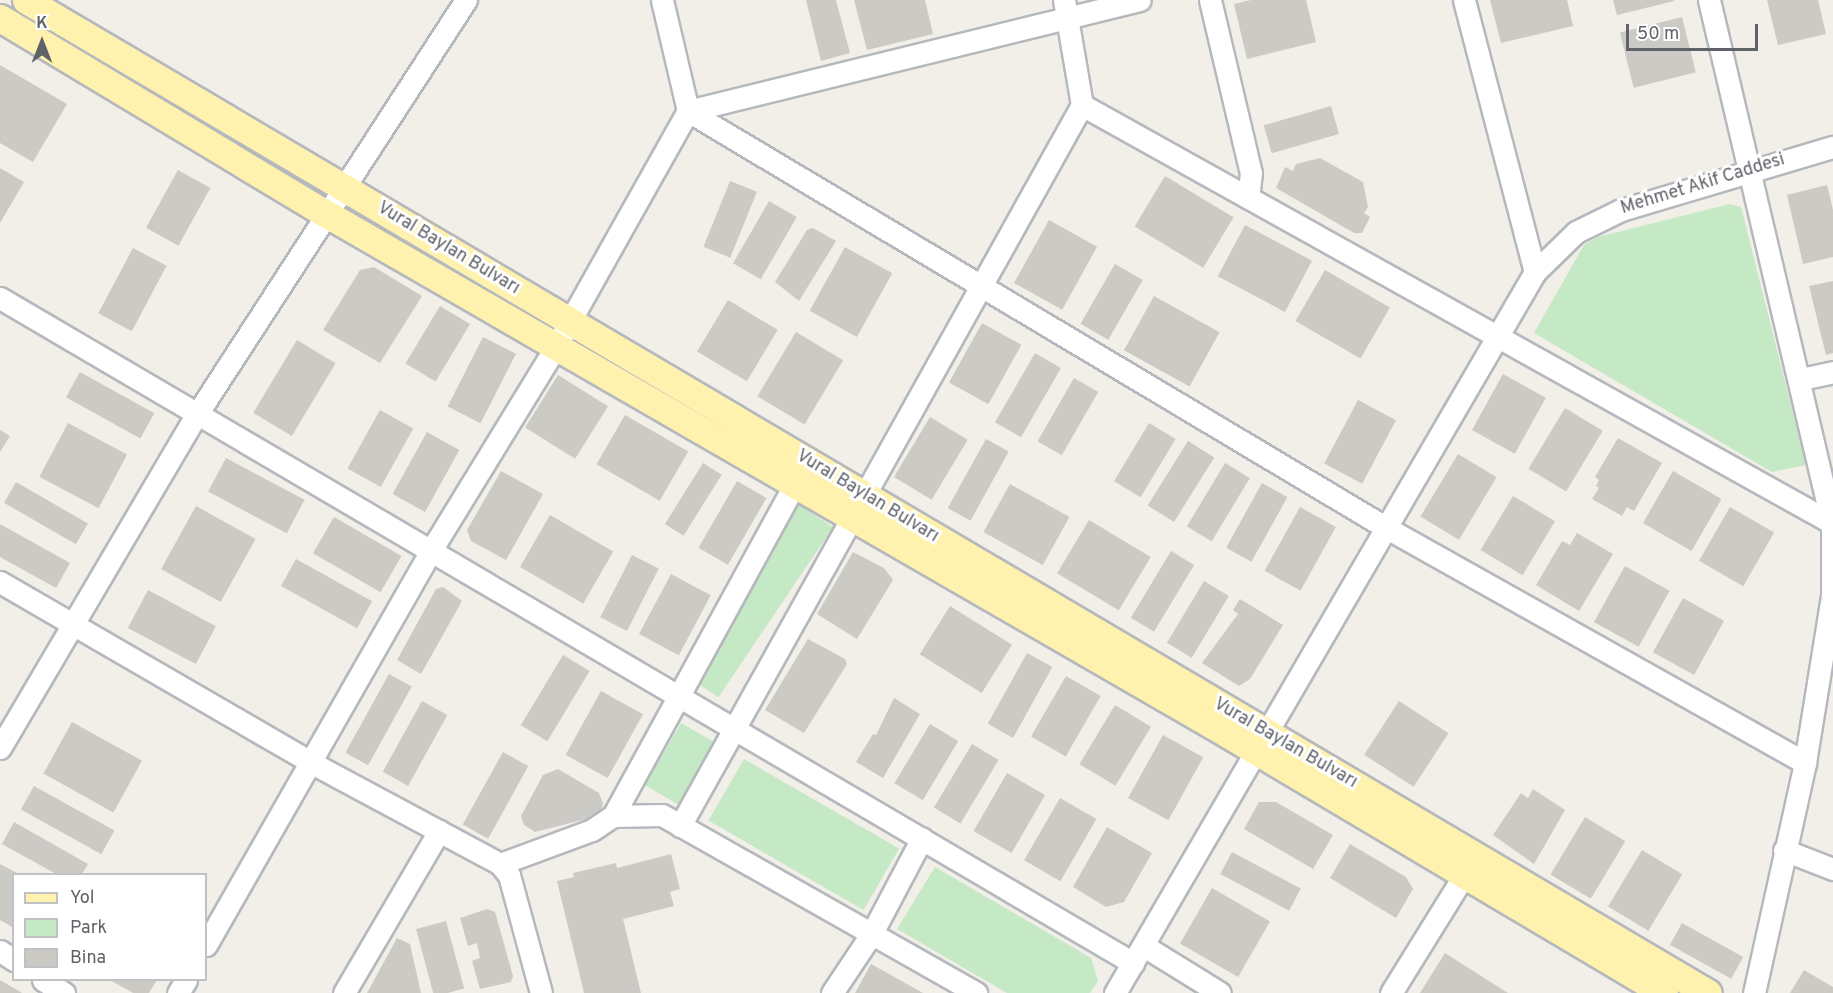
<!DOCTYPE html>
<meta charset="utf-8">
<style>
body{margin:0}
#map{position:relative;width:1833px;height:993px;overflow:hidden;background:#f1efe8;font-family:Overpass,sans-serif}
div>[style]{position:absolute}
.green>*{inset:0;background:#c5e8c5;transform-origin:0 0}
.building>*{inset:0;background:#cccac5;transform-origin:0 0}
.roads{filter:drop-shadow(2px 0 #b5b8bc) drop-shadow(-2px 0 #b5b8bc) drop-shadow(0 2px #b5b8bc) drop-shadow(0 -2px #b5b8bc)}
.minor>*{height:21px;margin:-10.5px;padding:0 10.5px;transform-origin:10.5px;border-radius:10.5px;background:#fff}
.major>*{height:27px;margin:-13.5px;padding:0 13.5px;transform-origin:13.5px;border-radius:13.5px;background:#fff2af}
span{translate:-50% -50%;white-space:nowrap;text-align:center;line-height:1.15;-webkit-text-stroke:6px #fff;paint-order:stroke}
.street-label{font-size:18px;color:#5f6368}
.legend{position:absolute;left:12px;top:873px;width:195px;height:108px;box-sizing:border-box;background:#fff;border:2px solid #bfc1c3;margin:0;padding:8px 10px;list-style:none;font-size:18px;color:#5f6368}
.legend li{display:flex;align-items:center;gap:12px;height:30px}
.legend b{width:30px;border:2px solid #bfc1c3}
.north{position:absolute;left:12px;top:12px;width:60px;height:60px;-webkit-text-stroke:4px #fff;paint-order:stroke;rotate:0deg;font-size:16px;font-weight:700;line-height:24px;text-align:center;color:#5f6368}
.north::after{content:'';display:block;margin:auto;width:21px;height:27px;background:#5f6368;clip-path:polygon(50% 0,100% 100%,50% 72%,0 100%)}
.scale{position:absolute;left:1626px;top:24px;width:132px;height:27px;box-sizing:border-box;border:3px solid #5f6368;border-top:0;padding-left:8px;font-size:18px;line-height:21px;white-space:nowrap;color:#5f6368;-webkit-text-stroke:4px #fff;paint-order:stroke}
</style>
<div id="map">
<div class="green">
<div style="clip-path:polygon(1730px 204px,1741px 207px,1806px 465px,1772px 472px,1534px 333px,1584px 245px,1598px 237px)"></div>
<div style="left:794px;top:501px;width:47px;height:205px;rotate:34deg"></div>
<div style="left:681px;top:723px;width:48px;height:72px;rotate:30deg"></div>
<div style="left:744px;top:759px;width:179px;height:71px;rotate:30deg"></div>
<div style="clip-path:polygon(935px 867px,1091px 958px,1098px 981px,1090px 993px,1007px 993px,897px 929px)"></div>
</div>
<div class="building">
<div style="clip-path:polygon(806px 0,836px 0,850px 53px,821px 61px)"></div>
<div style="clip-path:polygon(854px 0,925px 0,933px 34px,867px 50px)"></div>
<div style="clip-path:polygon(1251px 0,1306px 0,1316px 42px,1247px 59px,1234px 4px)"></div>
<div style="clip-path:polygon(1490px 0,1567px 0,1573px 26px,1501px 43px)"></div>
<div style="clip-path:polygon(1613px 0,1674px 0,1674px 1px,1617px 15px)"></div>
<div style="clip-path:polygon(1767px 0,1818px 0,1826px 34px,1778px 45px)"></div>
<div style="left:1682px;top:17px;width:57px;height:64px;rotate:76deg"></div>
<div style="clip-path:polygon(0 65px,67px 104px,33px 162px,0 143px)"></div>
<div style="left:1331px;top:106px;width:29px;height:70px;rotate:74deg"></div>
<div style="clip-path:polygon(1320px 158px,1363px 182px,1368px 207px,1364px 213px,1370px 217px,1362px 233px,1354px 233px,1276px 188px,1285px 167px,1293px 171px,1296px 164px)"></div>
<div style="clip-path:polygon(0 168px,24px 182px,0 223px)"></div>
<div style="left:178px;top:170px;width:37px;height:66px;rotate:29deg"></div>
<div style="left:1165px;top:176px;width:80px;height:59px;rotate:31deg"></div>
<div style="left:730px;top:181px;width:29px;height:71px;rotate:22deg"></div>
<div style="clip-path:polygon(1827px 185px,1833px 210px,1833px 257px,1803px 264px,1787px 195px)"></div>
<div style="left:769px;top:201px;width:32px;height:72px;rotate:30deg"></div>
<div style="left:1049px;top:220px;width:55px;height:72px;rotate:29deg"></div>
<div style="left:1245px;top:225px;width:76px;height:58px;rotate:28deg"></div>
<div style="clip-path:polygon(813px 228px,836px 241px,799px 301px,775px 282px,807px 230px)"></div>
<div style="left:845px;top:247px;width:54px;height:73px;rotate:29deg"></div>
<div style="left:133px;top:248px;width:38px;height:74px;rotate:28deg"></div>
<div style="left:1115px;top:264px;width:32px;height:69px;rotate:30deg"></div>
<div style="clip-path:polygon(374px 267px,422px 296px,380px 363px,323px 330px,360px 270px)"></div>
<div style="left:1325px;top:270px;width:75px;height:59px;rotate:30deg"></div>
<div style="clip-path:polygon(1833px 281px,1833px 353px,1826px 355px,1809px 286px)"></div>
<div style="left:1154px;top:296px;width:75px;height:62px;rotate:29deg"></div>
<div style="left:728px;top:300px;width:58px;height:60px;rotate:31deg"></div>
<div style="left:440px;top:306px;width:35px;height:67px;rotate:31deg"></div>
<div style="left:982px;top:323px;width:45px;height:68px;rotate:29deg"></div>
<div style="left:796px;top:332px;width:55px;height:75px;rotate:31deg"></div>
<div style="left:483px;top:337px;width:37px;height:78px;rotate:27deg"></div>
<div style="left:297px;top:340px;width:45px;height:85px;rotate:31deg"></div>
<div style="left:1035px;top:353px;width:30px;height:80px;rotate:30deg"></div>
<div style="left:80px;top:372px;width:85px;height:29px;rotate:29deg"></div>
<div style="left:1503px;top:374px;width:49px;height:64px;rotate:29deg"></div>
<div style="left:558px;top:375px;width:59px;height:62px;rotate:32deg"></div>
<div style="left:1074px;top:378px;width:28px;height:73px;rotate:30deg"></div>
<div style="left:1358px;top:400px;width:43px;height:72px;rotate:28deg"></div>
<div style="left:1565px;top:408px;width:44px;height:71px;rotate:31deg"></div>
<div style="left:380px;top:410px;width:38px;height:67px;rotate:29deg"></div>
<div style="left:625px;top:415px;width:73px;height:57px;rotate:30deg"></div>
<div style="left:930px;top:417px;width:44px;height:70px;rotate:31deg"></div>
<div style="left:68px;top:423px;width:67px;height:61px;rotate:28deg"></div>
<div style="left:1149px;top:423px;width:31px;height:68px;rotate:31deg"></div>
<div style="clip-path:polygon(0 430px,10px 436px,0 452px)"></div>
<div style="left:427px;top:432px;width:37px;height:71px;rotate:29deg"></div>
<div style="clip-path:polygon(1618px 438px,1662px 463px,1634px 511px,1627px 507px,1622px 516px,1592px 499px,1599px 488px,1596px 486px,1599px 480px,1595px 477px)"></div>
<div style="left:986px;top:439px;width:26px;height:79px;rotate:29deg"></div>
<div style="left:1188px;top:441px;width:31px;height:76px;rotate:32deg"></div>
<div style="left:1458px;top:454px;width:45px;height:73px;rotate:31deg"></div>
<div style="left:226px;top:458px;width:89px;height:38px;rotate:28deg"></div>
<div style="left:703px;top:463px;width:22px;height:72px;rotate:32deg"></div>
<div style="left:1225px;top:463px;width:29px;height:74px;rotate:31deg"></div>
<div style="clip-path:polygon(501px 471px,543px 494px,506px 560px,471px 541px,467px 530px)"></div>
<div style="left:1673px;top:471px;width:56px;height:60px;rotate:30deg"></div>
<div style="left:737px;top:481px;width:34px;height:77px;rotate:30deg"></div>
<div style="left:16px;top:482px;width:83px;height:24px;rotate:30deg"></div>
<div style="left:1262px;top:483px;width:29px;height:74px;rotate:29deg"></div>
<div style="left:1010px;top:484px;width:68px;height:55px;rotate:29deg"></div>
<div style="left:1513px;top:496px;width:49px;height:63px;rotate:31deg"></div>
<div style="left:196px;top:506px;width:68px;height:72px;rotate:29deg"></div>
<div style="left:1300px;top:507px;width:41px;height:73px;rotate:29deg"></div>
<div style="left:1730px;top:507px;width:51px;height:62px;rotate:30deg"></div>
<div style="left:550px;top:515px;width:73px;height:60px;rotate:30deg"></div>
<div style="left:334px;top:517px;width:78px;height:42px;rotate:30deg"></div>
<div style="left:1089px;top:520px;width:72px;height:62px;rotate:31deg"></div>
<div style="clip-path:polygon(0 524px,70px 563px,56px 588px,0 557px)"></div>
<div style="clip-path:polygon(1577px 533px,1613px 554px,1579px 611px,1536px 585px,1562px 541px,1570px 545px)"></div>
<div style="left:1171px;top:551px;width:27px;height:78px;rotate:31deg"></div>
<div style="clip-path:polygon(853px 552px,884px 568px,893px 580px,857px 639px,817px 614px)"></div>
<div style="left:632px;top:555px;width:30px;height:70px;rotate:27deg"></div>
<div style="left:296px;top:559px;width:87px;height:31px;rotate:29deg"></div>
<div style="left:1625px;top:566px;width:51px;height:64px;rotate:29deg"></div>
<div style="left:671px;top:574px;width:45px;height:68px;rotate:28deg"></div>
<div style="left:1204px;top:581px;width:29px;height:72px;rotate:31deg"></div>
<div style="clip-path:polygon(443px 587px,462px 601px,421px 674px,397px 660px,436px 589px)"></div>
<div style="left:148px;top:590px;width:77px;height:43px;rotate:28deg"></div>
<div style="left:1683px;top:598px;width:47px;height:62px;rotate:29deg"></div>
<div style="clip-path:polygon(1240px 599px,1283px 625px,1250px 679px,1239px 686px,1202px 663px,1238px 614px,1233px 610px)"></div>
<div style="left:950px;top:606px;width:73px;height:57px;rotate:32deg"></div>
<div style="clip-path:polygon(808px 639px,845px 659px,847px 664px,804px 733px,765px 710px)"></div>
<div style="left:1027px;top:653px;width:29px;height:81px;rotate:29deg"></div>
<div style="left:563px;top:655px;width:31px;height:82px;rotate:31deg"></div>
<div style="left:389px;top:674px;width:26px;height:90px;rotate:29deg"></div>
<div style="left:1066px;top:676px;width:40px;height:70px;rotate:30deg"></div>
<div style="left:601px;top:691px;width:48px;height:73px;rotate:29deg"></div>
<div style="clip-path:polygon(894px 698px,920px 714px,883px 778px,856px 762px,873px 734px,876px 735px)"></div>
<div style="left:422px;top:701px;width:29px;height:81px;rotate:29deg"></div>
<div style="left:1399px;top:701px;width:59px;height:64px;rotate:33deg"></div>
<div style="left:1115px;top:705px;width:42px;height:69px;rotate:31deg"></div>
<div style="left:72px;top:722px;width:80px;height:59px;rotate:29deg"></div>
<div style="left:930px;top:724px;width:33px;height:69px;rotate:31deg"></div>
<div style="left:1163px;top:735px;width:46px;height:72px;rotate:29deg"></div>
<div style="left:972px;top:744px;width:31px;height:74px;rotate:31deg"></div>
<div style="left:503px;top:752px;width:29px;height:83px;rotate:29deg"></div>
<div style="clip-path:polygon(558px 769px,599px 793px,603px 804px,598px 816px,535px 832px,524px 825px,521px 816px,543px 775px)"></div>
<div style="left:1007px;top:773px;width:44px;height:67px;rotate:30deg"></div>
<div style="left:34px;top:786px;width:92px;height:27px;rotate:29deg"></div>
<div style="clip-path:polygon(1533px 789px,1565px 810px,1534px 864px,1493px 835px,1521px 793px,1528px 798px)"></div>
<div style="left:1060px;top:798px;width:42px;height:72px;rotate:30deg"></div>
<div style="clip-path:polygon(1259px 802px,1276px 802px,1333px 835px,1313px 869px,1244px 829px)"></div>
<div style="left:1585px;top:817px;width:47px;height:67px;rotate:31deg"></div>
<div style="clip-path:polygon(14px 822px,88px 864px,82px 874px,56px 874px,2px 844px)"></div>
<div style="clip-path:polygon(1107px 827px,1152px 853px,1124px 902px,1106px 907px,1073px 887px)"></div>
<div style="clip-path:polygon(1350px 844px,1406px 877px,1413px 889px,1396px 918px,1330px 878px)"></div>
<div style="left:1642px;top:850px;width:47px;height:66px;rotate:31deg"></div>
<div style="left:1232px;top:852px;width:78px;height:25px;rotate:28deg"></div>
<div style="clip-path:polygon(671px 854px,680px 889px,670px 892px,674px 906px,623px 919px,641px 993px,584px 993px,557px 881px,574px 877px,573px 873px,616px 863px,617px 868px)"></div>
<div style="clip-path:polygon(0 864px,19px 874px,14px 874px,14px 928px,0 920px)"></div>
<div style="left:1212px;top:888px;width:67px;height:64px;rotate:30deg"></div>
<div style="clip-path:polygon(487px 909px,495px 912px,513px 976px,511px 982px,480px 989px,472px 961px,480px 958px,477px 943px,468px 946px,460px 918px)"></div>
<div style="left:446px;top:921px;width:70px;height:31px;rotate:75deg"></div>
<div style="left:1682px;top:923px;width:70px;height:25px;rotate:29deg"></div>
<div style="clip-path:polygon(397px 938px,410px 944px,421px 993px,367px 993px)"></div>
<div style="clip-path:polygon(1445px 953px,1508px 993px,1420px 993px)"></div>
<div style="clip-path:polygon(871px 964px,923px 993px,855px 993px)"></div>
<div style="clip-path:polygon(1804px 970px,1833px 987px,1833px 993px,1790px 993px)"></div>
<div style="clip-path:polygon(0 980px,22px 993px,0 993px)"></div>
<div style="clip-path:polygon(110px 980px,157px 980px,149px 993px,133px 993px)"></div>
</div>
<div class="roads">
<div class="minor">
<div style="left:1064px;top:0;width:107px;rotate:80.3deg"></div>
<div style="left:1082px;top:105px;width:859px;rotate:29.13deg"></div>
<div style="left:1210px;top:0;width:178px;rotate:76.7deg"></div>
<div style="left:1251px;top:173px;width:25px;rotate:97deg"></div>
<div style="left:1464px;top:0;width:281px;rotate:75.4deg"></div>
<div style="left:1709px;top:0;width:537px;rotate:76.77deg"></div>
<div style="left:1832px;top:523px;width:73px;rotate:90deg"></div>
<div style="left:1832px;top:596px;width:169px;rotate:99.2deg"></div>
<div style="left:1805px;top:763px;width:236px;rotate:102.5deg"></div>
<div style="left:688px;top:111px;width:812px;rotate:30.83deg"></div>
<div style="left:1385px;top:527px;width:482px;rotate:29.3deg"></div>
<div style="left:688px;top:111px;width:465px;rotate:-13.8deg"></div>
<div style="left:0;top:298px;width:1314px;rotate:30.41deg"></div>
<div style="left:1801px;top:379px;width:33px;rotate:-12deg"></div>
<div style="left:0;top:582px;width:358px;rotate:30.1deg"></div>
<div style="left:310px;top:762px;width:216px;rotate:28.2deg"></div>
<div style="left:500px;top:864px;width:14px;rotate:51deg"></div>
<div style="left:509px;top:875px;width:122px;rotate:74.8deg"></div>
<div style="left:0;top:748px;width:388px;rotate:-59.5deg"></div>
<div style="left:197px;top:414px;width:494px;rotate:-57deg"></div>
<div style="left:613px;top:816px;width:49px;rotate:-1.2deg"></div>
<div style="left:662px;top:815px;width:361px;rotate:29.5deg"></div>
<div style="left:680px;top:826px;width:825px;rotate:-60.86deg"></div>
<div style="left:1784px;top:850px;width:53px;rotate:21.2deg"></div>
<div style="left:500px;top:864px;width:98px;rotate:-20.3deg"></div>
<div style="left:592px;top:830px;width:25px;rotate:-34deg"></div>
<div style="left:613px;top:816px;width:379px;rotate:-61.3deg"></div>
<div style="left:206px;top:945px;width:452px;rotate:-60.3deg"></div>
<div style="left:430px;top:552px;width:241px;rotate:-58.5deg"></div>
<div style="left:556px;top:346px;width:270px;rotate:-60.7deg"></div>
<div style="left:688px;top:111px;width:114px;rotate:-103.2deg"></div>
<div style="left:1144px;top:946px;width:89px;rotate:31.7deg"></div>
<div style="left:0;top:951px;width:17px;rotate:33deg"></div>
<div style="left:43px;top:980px;width:25px;rotate:32deg"></div>
<div style="left:178px;top:993px;width:15px;rotate:-58deg"></div>
<div style="left:344px;top:993px;width:188px;rotate:-59.6deg"></div>
<div style="left:832px;top:993px;width:72px;rotate:-56.3deg"></div>
<div style="left:872px;top:933px;width:107px;rotate:-62.2deg"></div>
<div style="left:1115px;top:993px;width:834px;rotate:-59.78deg"></div>
<div style="left:1535px;top:272px;width:57px;rotate:-44.3deg"></div>
<div style="left:1576px;top:232px;width:50px;rotate:-26.1deg"></div>
<div style="left:1621px;top:210px;width:221px;rotate:-16.6deg"></div>
<div style="left:1391px;top:993px;width:152px;rotate:-58.2deg"></div>
</div>
<div class="major">
<div style="left:26px;top:0;width:1953px;rotate:30.56deg"></div>
<div style="left:0;top:18px;width:379px;rotate:31deg"></div>
<div style="left:325px;top:213px;width:1026px;rotate:29.99deg"></div>
<div style="left:1214px;top:726px;width:523px;rotate:30.68deg"></div>
</div>
</div>
<div class="street-label">
<span style="left:1703px;top:185px;rotate:-17deg">Mehmet Akif Caddesi</span>
<span style="left:448px;top:249px;rotate:31deg">Vural Baylan Bulvarı</span>
<span style="left:867px;top:497px;rotate:31deg">Vural Baylan Bulvarı</span>
<span style="left:1285px;top:744px;rotate:30deg">Vural Baylan Bulvarı</span>
</div>
<ul class="legend">
<li><b style="height:8px;background:#fff2af"></b>Yol</li>
<li><b style="height:16px;background:#c5e8c5"></b>Park</li>
<li><b style="height:16px;background:#cccac5"></b>Bina</li>
</ul>
<div class="north">K</div>
<div class="scale">50 m</div>
</div>
